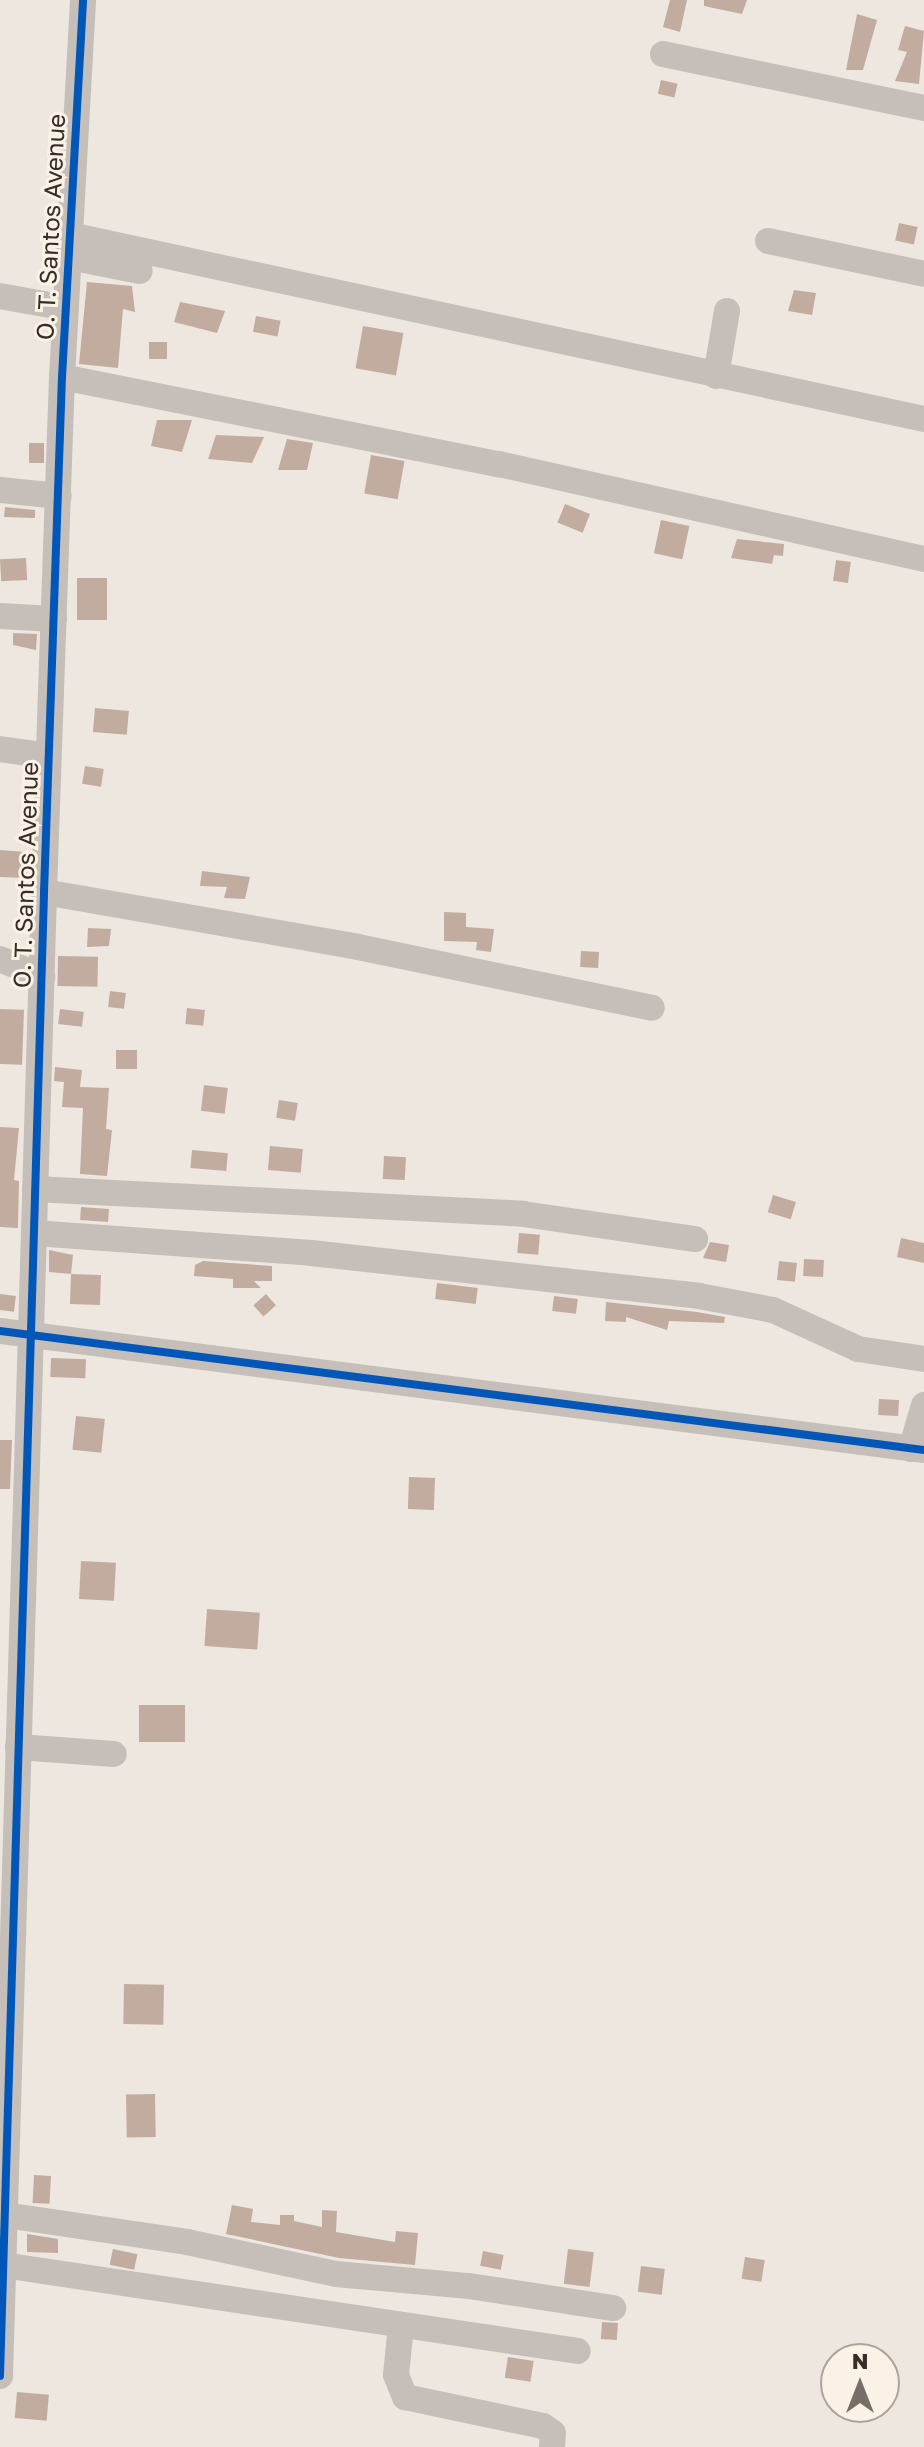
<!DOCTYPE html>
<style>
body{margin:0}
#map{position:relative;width:924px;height:2447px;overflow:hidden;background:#ede7e0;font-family:"Golos Text",sans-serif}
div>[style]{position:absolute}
.building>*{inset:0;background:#c2aca0;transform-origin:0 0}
.minor>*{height:26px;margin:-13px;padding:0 13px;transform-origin:13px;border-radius:13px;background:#c6bfb9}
.cycleway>*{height:8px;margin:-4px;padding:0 4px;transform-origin:4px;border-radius:4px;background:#0057b8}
span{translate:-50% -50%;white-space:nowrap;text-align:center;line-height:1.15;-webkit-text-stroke:6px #faf2e6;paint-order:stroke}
.street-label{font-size:24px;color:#372d27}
.north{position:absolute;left:820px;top:2343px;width:80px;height:80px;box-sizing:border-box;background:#faf2e6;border:2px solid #aca39a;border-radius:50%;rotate:0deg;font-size:22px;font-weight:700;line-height:32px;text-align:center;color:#372d27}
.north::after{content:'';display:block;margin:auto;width:28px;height:36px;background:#776e68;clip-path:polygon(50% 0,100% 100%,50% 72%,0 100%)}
</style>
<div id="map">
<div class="building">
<div style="clip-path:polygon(670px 0,687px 0,680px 32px,663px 27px)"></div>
<div style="clip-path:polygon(704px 0,747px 0,742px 14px,704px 6px)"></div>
<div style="clip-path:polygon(857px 14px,877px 20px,863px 70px,846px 70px)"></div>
<div style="clip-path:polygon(905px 26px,924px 31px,919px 84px,895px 81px,907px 52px,898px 50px)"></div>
<div style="left:661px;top:80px;width:17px;height:14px;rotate:13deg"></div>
<div style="left:899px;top:223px;width:19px;height:18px;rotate:12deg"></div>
<div style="clip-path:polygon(87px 282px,132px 286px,135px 312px,123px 309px,118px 368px,79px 364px)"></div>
<div style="clip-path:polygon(794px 290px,816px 293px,812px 315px,788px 311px)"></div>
<div style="clip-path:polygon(180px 302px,225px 311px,217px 333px,174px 322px)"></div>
<div style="left:256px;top:316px;width:25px;height:16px;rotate:11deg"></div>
<div style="left:363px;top:326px;width:41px;height:43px;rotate:10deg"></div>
<div style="left:149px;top:342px;width:18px;height:17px"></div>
<div style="clip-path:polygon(157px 420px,192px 420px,182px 452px,151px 446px)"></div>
<div style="clip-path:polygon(216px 435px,264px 437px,252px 463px,208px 459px)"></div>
<div style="clip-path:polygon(287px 439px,313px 443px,307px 470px,278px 470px)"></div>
<div style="left:29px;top:443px;width:15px;height:20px"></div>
<div style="left:371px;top:455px;width:34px;height:39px;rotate:10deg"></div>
<div style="left:565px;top:504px;width:27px;height:20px;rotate:22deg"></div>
<div style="clip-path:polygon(5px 507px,35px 510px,35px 518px,4px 517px)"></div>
<div style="left:661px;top:520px;width:29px;height:34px;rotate:12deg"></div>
<div style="clip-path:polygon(737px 539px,784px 544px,783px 556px,774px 555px,772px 564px,731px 558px)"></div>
<div style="left:26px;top:558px;width:22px;height:26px;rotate:87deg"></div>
<div style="left:836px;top:560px;width:15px;height:21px;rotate:8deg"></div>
<div style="left:77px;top:578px;width:30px;height:42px"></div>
<div style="clip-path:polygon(13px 633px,37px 634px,36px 650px,13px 645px)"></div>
<div style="left:95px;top:708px;width:34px;height:24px;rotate:5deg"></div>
<div style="left:85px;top:766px;width:19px;height:18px;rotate:9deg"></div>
<div style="clip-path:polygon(0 850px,26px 852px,27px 878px,0 877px)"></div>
<div style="clip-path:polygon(202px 871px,250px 877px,245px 899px,224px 898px,227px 887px,200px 886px)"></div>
<div style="clip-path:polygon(444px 912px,466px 913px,466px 927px,494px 929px,491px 952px,476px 950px,477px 942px,444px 941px)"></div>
<div style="clip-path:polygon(88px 928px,111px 929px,109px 946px,87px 947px)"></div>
<div style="left:581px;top:951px;width:18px;height:16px;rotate:3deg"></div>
<div style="left:58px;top:956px;width:40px;height:30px;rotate:1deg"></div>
<div style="left:110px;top:991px;width:16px;height:16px;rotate:7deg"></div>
<div style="left:187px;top:1008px;width:18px;height:16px;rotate:6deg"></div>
<div style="left:0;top:1009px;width:24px;height:55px;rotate:2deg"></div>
<div style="left:60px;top:1009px;width:24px;height:15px;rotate:7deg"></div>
<div style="left:116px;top:1050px;width:21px;height:19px"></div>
<div style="clip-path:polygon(55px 1067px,82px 1070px,80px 1087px,109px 1088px,106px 1129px,112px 1130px,107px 1176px,80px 1174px,83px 1108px,62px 1107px,64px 1082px,54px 1081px)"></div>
<div style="left:204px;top:1085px;width:24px;height:26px;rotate:7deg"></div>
<div style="left:279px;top:1100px;width:19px;height:18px;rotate:9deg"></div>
<div style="clip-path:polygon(0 1127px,19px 1128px,14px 1180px,19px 1181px,18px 1228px,0 1227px)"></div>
<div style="left:270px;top:1146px;width:33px;height:24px;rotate:5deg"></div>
<div style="left:192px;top:1150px;width:36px;height:18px;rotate:5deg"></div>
<div style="left:384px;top:1156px;width:22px;height:23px;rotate:3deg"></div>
<div style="left:773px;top:1195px;width:24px;height:18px;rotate:17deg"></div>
<div style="left:81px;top:1207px;width:28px;height:13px;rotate:4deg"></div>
<div style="left:519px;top:1233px;width:21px;height:20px;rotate:5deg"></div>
<div style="clip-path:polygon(901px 1238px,924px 1243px,924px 1263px,897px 1257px)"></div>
<div style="clip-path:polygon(710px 1242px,729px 1245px,726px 1262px,703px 1258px)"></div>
<div style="clip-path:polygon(49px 1250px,73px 1255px,71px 1274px,49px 1272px)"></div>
<div style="left:804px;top:1259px;width:20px;height:17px;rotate:3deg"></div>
<div style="clip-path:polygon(203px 1261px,272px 1266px,272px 1281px,254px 1281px,261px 1288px,233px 1288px,233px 1279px,194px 1276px,195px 1265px)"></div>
<div style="left:779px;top:1261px;width:18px;height:19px;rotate:6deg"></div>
<div style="left:71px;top:1274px;width:30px;height:30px;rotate:2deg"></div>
<div style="left:437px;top:1283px;width:41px;height:16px;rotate:7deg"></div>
<div style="left:0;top:1294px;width:16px;height:16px;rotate:7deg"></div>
<div style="left:266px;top:1294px;width:15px;height:17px;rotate:48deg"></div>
<div style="left:554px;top:1296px;width:24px;height:15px;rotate:7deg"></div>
<div style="clip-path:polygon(606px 1302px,697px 1312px,725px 1317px,724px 1323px,669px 1321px,667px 1330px,626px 1317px,626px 1322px,605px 1321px)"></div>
<div style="left:51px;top:1358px;width:35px;height:19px;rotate:2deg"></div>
<div style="left:879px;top:1399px;width:20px;height:16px;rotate:3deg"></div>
<div style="left:76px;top:1416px;width:29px;height:34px;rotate:6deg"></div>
<div style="clip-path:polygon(0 1440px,12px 1440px,10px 1489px,0 1489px)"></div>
<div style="left:409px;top:1477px;width:26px;height:32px;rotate:2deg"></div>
<div style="left:81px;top:1561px;width:35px;height:38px;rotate:3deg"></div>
<div style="left:207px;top:1609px;width:53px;height:37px;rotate:4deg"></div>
<div style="left:139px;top:1705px;width:46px;height:37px"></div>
<div style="left:124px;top:1984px;width:40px;height:40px;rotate:1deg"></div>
<div style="left:155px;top:2094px;width:43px;height:29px;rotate:89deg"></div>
<div style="left:34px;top:2175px;width:17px;height:28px;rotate:3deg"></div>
<div style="clip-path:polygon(232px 2205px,253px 2209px,251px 2222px,280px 2225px,280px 2215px,294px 2215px,294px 2221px,322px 2227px,322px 2210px,337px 2211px,336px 2232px,395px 2242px,396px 2231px,418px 2233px,415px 2265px,339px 2258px,226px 2234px)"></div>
<div style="clip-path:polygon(27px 2234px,58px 2239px,58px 2253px,27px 2252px)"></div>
<div style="left:113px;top:2249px;width:25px;height:16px;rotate:12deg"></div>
<div style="left:568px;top:2249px;width:26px;height:35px;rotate:7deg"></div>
<div style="left:483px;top:2251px;width:21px;height:15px;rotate:11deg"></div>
<div style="left:745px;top:2257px;width:20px;height:22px;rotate:9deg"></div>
<div style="left:641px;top:2266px;width:24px;height:26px;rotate:7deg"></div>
<div style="left:602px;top:2322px;width:16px;height:17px;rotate:4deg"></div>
<div style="left:508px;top:2357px;width:26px;height:21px;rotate:9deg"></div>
<div style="left:17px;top:2392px;width:32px;height:26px;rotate:5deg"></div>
</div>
<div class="minor">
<div style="left:663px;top:54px;width:267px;rotate:11.7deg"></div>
<div style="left:70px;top:235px;width:874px;rotate:12.16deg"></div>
<div style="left:768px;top:241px;width:159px;rotate:11.9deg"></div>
<div style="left:69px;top:257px;width:72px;rotate:11.2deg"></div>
<div style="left:0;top:296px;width:67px;rotate:10.3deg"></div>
<div style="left:716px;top:376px;width:66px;rotate:-80.4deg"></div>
<div style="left:62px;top:377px;width:446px;rotate:11.3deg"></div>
<div style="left:499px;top:464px;width:435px;rotate:12.6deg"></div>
<div style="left:0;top:490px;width:59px;rotate:5.8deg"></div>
<div style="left:0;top:616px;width:54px;rotate:3.2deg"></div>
<div style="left:0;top:749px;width:49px;rotate:8.1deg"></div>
<div style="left:44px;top:892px;width:319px;rotate:9.9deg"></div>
<div style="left:358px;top:947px;width:300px;rotate:11.7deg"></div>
<div style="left:0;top:959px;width:46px;rotate:23.2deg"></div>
<div style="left:35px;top:1189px;width:489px;rotate:2.9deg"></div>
<div style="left:523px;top:1214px;width:174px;rotate:8.3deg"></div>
<div style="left:34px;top:1233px;width:278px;rotate:4.1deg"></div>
<div style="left:311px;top:1253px;width:390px;rotate:6.3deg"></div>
<div style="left:699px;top:1296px;width:75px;rotate:10.7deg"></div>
<div style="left:773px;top:1310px;width:94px;rotate:24.6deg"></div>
<div style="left:858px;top:1349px;width:67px;rotate:8.6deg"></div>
<div style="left:0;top:1331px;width:932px;rotate:7.34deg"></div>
<div style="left:911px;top:1449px;width:46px;rotate:-73.5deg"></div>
<div style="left:18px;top:1747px;width:96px;rotate:4.2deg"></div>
<div style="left:5px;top:2215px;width:184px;rotate:8.4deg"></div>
<div style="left:187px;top:2242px;width:152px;rotate:12.1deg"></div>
<div style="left:336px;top:2274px;width:134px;rotate:5.2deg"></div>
<div style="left:469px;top:2286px;width:146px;rotate:8.7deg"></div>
<div style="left:3px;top:2265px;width:581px;rotate:8.51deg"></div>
<div style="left:401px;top:2325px;width:50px;rotate:95.7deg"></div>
<div style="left:396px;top:2375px;width:24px;rotate:68deg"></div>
<div style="left:405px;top:2397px;width:141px;rotate:11.9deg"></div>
<div style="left:543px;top:2426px;width:12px;rotate:35deg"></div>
<div style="left:553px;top:2433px;width:14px;rotate:94deg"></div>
<div style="left:0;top:2376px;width:1485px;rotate:-88.3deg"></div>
<div style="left:44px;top:892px;width:515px;rotate:-88deg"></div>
<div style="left:62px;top:377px;width:378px;rotate:-86.8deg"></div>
</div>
<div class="cycleway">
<div style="left:0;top:1331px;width:932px;rotate:7.34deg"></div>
<div style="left:0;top:2376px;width:1485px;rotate:-88.3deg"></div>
<div style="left:44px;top:892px;width:515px;rotate:-88deg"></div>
<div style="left:62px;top:377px;width:378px;rotate:-86.8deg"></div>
</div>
<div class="street-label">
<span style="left:50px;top:227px;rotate:-87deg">O. T. Santos Avenue</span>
<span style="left:25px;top:875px;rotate:-88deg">O. T. Santos Avenue</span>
</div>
<div class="north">N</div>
</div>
